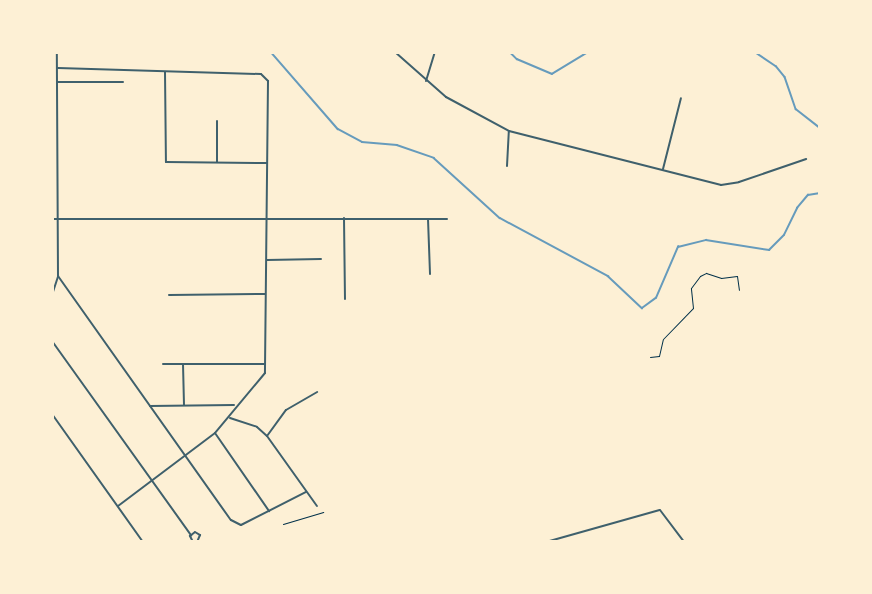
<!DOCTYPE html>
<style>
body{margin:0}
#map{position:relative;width:872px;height:594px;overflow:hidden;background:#fdf0d5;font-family:"Noto Serif",serif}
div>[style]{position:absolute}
.stream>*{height:1.5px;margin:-0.75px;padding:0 0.75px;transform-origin:0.75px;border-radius:0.75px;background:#669bbc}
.path>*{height:1px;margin:-0.5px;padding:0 0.5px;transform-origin:0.5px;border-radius:0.5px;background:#003049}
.minor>*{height:2px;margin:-1px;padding:0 1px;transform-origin:1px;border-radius:1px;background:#3f606c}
span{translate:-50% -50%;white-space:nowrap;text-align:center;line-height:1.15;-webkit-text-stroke:6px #fdf0d5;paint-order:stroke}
.frame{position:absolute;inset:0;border:54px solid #fdf0d5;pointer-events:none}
</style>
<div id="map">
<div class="stream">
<div style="left:271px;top:52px;width:102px;rotate:49deg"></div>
<div style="left:338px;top:129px;width:27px;rotate:28deg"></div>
<div style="left:362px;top:142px;width:35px;rotate:5deg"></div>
<div style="left:397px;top:145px;width:39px;rotate:19deg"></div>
<div style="left:434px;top:158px;width:89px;rotate:42.3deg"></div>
<div style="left:500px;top:218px;width:123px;rotate:28.2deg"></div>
<div style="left:608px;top:276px;width:47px;rotate:43.3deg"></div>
<div style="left:642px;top:308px;width:17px;rotate:-36deg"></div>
<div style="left:656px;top:298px;width:56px;rotate:-66.7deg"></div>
<div style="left:678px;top:247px;width:29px;rotate:-14deg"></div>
<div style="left:706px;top:240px;width:64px;rotate:9deg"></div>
<div style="left:769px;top:250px;width:21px;rotate:-45deg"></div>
<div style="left:784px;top:235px;width:30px;rotate:-64deg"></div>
<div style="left:797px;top:208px;width:17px;rotate:-50deg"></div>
<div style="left:808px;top:195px;width:12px;rotate:-9deg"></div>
<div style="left:510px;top:52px;width:10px;rotate:45deg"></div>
<div style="left:517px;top:59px;width:38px;rotate:23deg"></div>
<div style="left:552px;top:74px;width:42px;rotate:-31.4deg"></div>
<div style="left:755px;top:52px;width:25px;rotate:34deg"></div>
<div style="left:776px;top:66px;width:14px;rotate:51deg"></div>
<div style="left:785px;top:77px;width:34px;rotate:71deg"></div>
<div style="left:796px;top:109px;width:31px;rotate:38deg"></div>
</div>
<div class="path">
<div style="left:650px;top:357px;width:9px;rotate:-6deg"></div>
<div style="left:659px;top:356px;width:17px;rotate:-77deg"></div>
<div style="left:663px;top:339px;width:43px;rotate:-45.9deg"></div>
<div style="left:693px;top:308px;width:20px;rotate:-96deg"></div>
<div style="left:691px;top:288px;width:15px;rotate:-53deg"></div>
<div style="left:700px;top:276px;width:7px;rotate:-27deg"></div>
<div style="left:706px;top:273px;width:16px;rotate:18deg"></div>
<div style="left:721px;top:278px;width:16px;rotate:-7deg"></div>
<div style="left:737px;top:276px;width:14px;rotate:82deg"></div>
<div style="left:283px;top:524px;width:42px;rotate:-16.7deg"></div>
</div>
<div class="minor">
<div style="left:395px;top:52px;width:68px;rotate:41.4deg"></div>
<div style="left:446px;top:97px;width:72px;rotate:28.4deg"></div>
<div style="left:509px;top:131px;width:219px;rotate:14.3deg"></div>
<div style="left:721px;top:185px;width:18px;rotate:-9deg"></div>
<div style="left:739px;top:182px;width:71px;rotate:-18.9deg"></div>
<div style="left:58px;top:68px;width:203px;rotate:1.7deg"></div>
<div style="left:261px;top:74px;width:10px;rotate:45deg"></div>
<div style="left:268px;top:81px;width:292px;rotate:90.6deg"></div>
<div style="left:265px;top:373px;width:78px;rotate:129.8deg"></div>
<div style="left:215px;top:433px;width:121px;rotate:143deg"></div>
<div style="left:165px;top:72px;width:90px;rotate:89.4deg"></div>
<div style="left:166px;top:162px;width:101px;rotate:0.6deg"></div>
<div style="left:426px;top:81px;width:30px;rotate:-73deg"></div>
<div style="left:57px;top:82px;width:66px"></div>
<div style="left:217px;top:162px;width:41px;rotate:-90deg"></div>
<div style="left:507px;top:166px;width:35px;rotate:-87deg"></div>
<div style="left:663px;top:169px;width:73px;rotate:-75.8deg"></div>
<div style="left:344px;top:218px;width:81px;rotate:89.3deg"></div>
<div style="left:52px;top:219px;width:395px"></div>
<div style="left:428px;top:219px;width:55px;rotate:87.9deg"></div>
<div style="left:267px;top:260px;width:54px;rotate:-1.1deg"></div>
<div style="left:58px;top:276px;width:299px;rotate:54.7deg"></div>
<div style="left:231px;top:520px;width:11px;rotate:27deg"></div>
<div style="left:241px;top:525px;width:73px;rotate:-26.9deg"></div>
<div style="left:52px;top:295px;width:20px;rotate:-72deg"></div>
<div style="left:58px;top:276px;width:224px;rotate:-90.3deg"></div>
<div style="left:169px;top:295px;width:96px;rotate:-0.6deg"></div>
<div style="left:52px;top:341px;width:239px;rotate:54.4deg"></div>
<div style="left:163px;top:364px;width:102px"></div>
<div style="left:183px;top:364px;width:41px;rotate:88.6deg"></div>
<div style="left:150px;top:406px;width:84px;rotate:-0.7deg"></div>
<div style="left:52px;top:414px;width:157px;rotate:54.6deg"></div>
<div style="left:230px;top:418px;width:28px;rotate:18deg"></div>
<div style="left:257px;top:427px;width:13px;rotate:42deg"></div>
<div style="left:267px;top:436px;width:86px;rotate:54.5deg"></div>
<div style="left:215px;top:433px;width:95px;rotate:55.3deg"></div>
<div style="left:267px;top:436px;width:32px;rotate:-54deg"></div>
<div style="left:286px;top:410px;width:36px;rotate:-30deg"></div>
<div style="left:193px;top:542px;width:7px;rotate:-117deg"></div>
<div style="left:190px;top:536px;width:6px;rotate:-39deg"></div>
<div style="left:195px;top:532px;width:6px;rotate:31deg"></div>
<div style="left:200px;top:535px;width:8px;rotate:113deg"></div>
<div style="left:546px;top:542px;width:118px;rotate:-15.7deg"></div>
<div style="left:660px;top:510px;width:40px;rotate:53deg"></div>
</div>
<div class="frame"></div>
</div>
